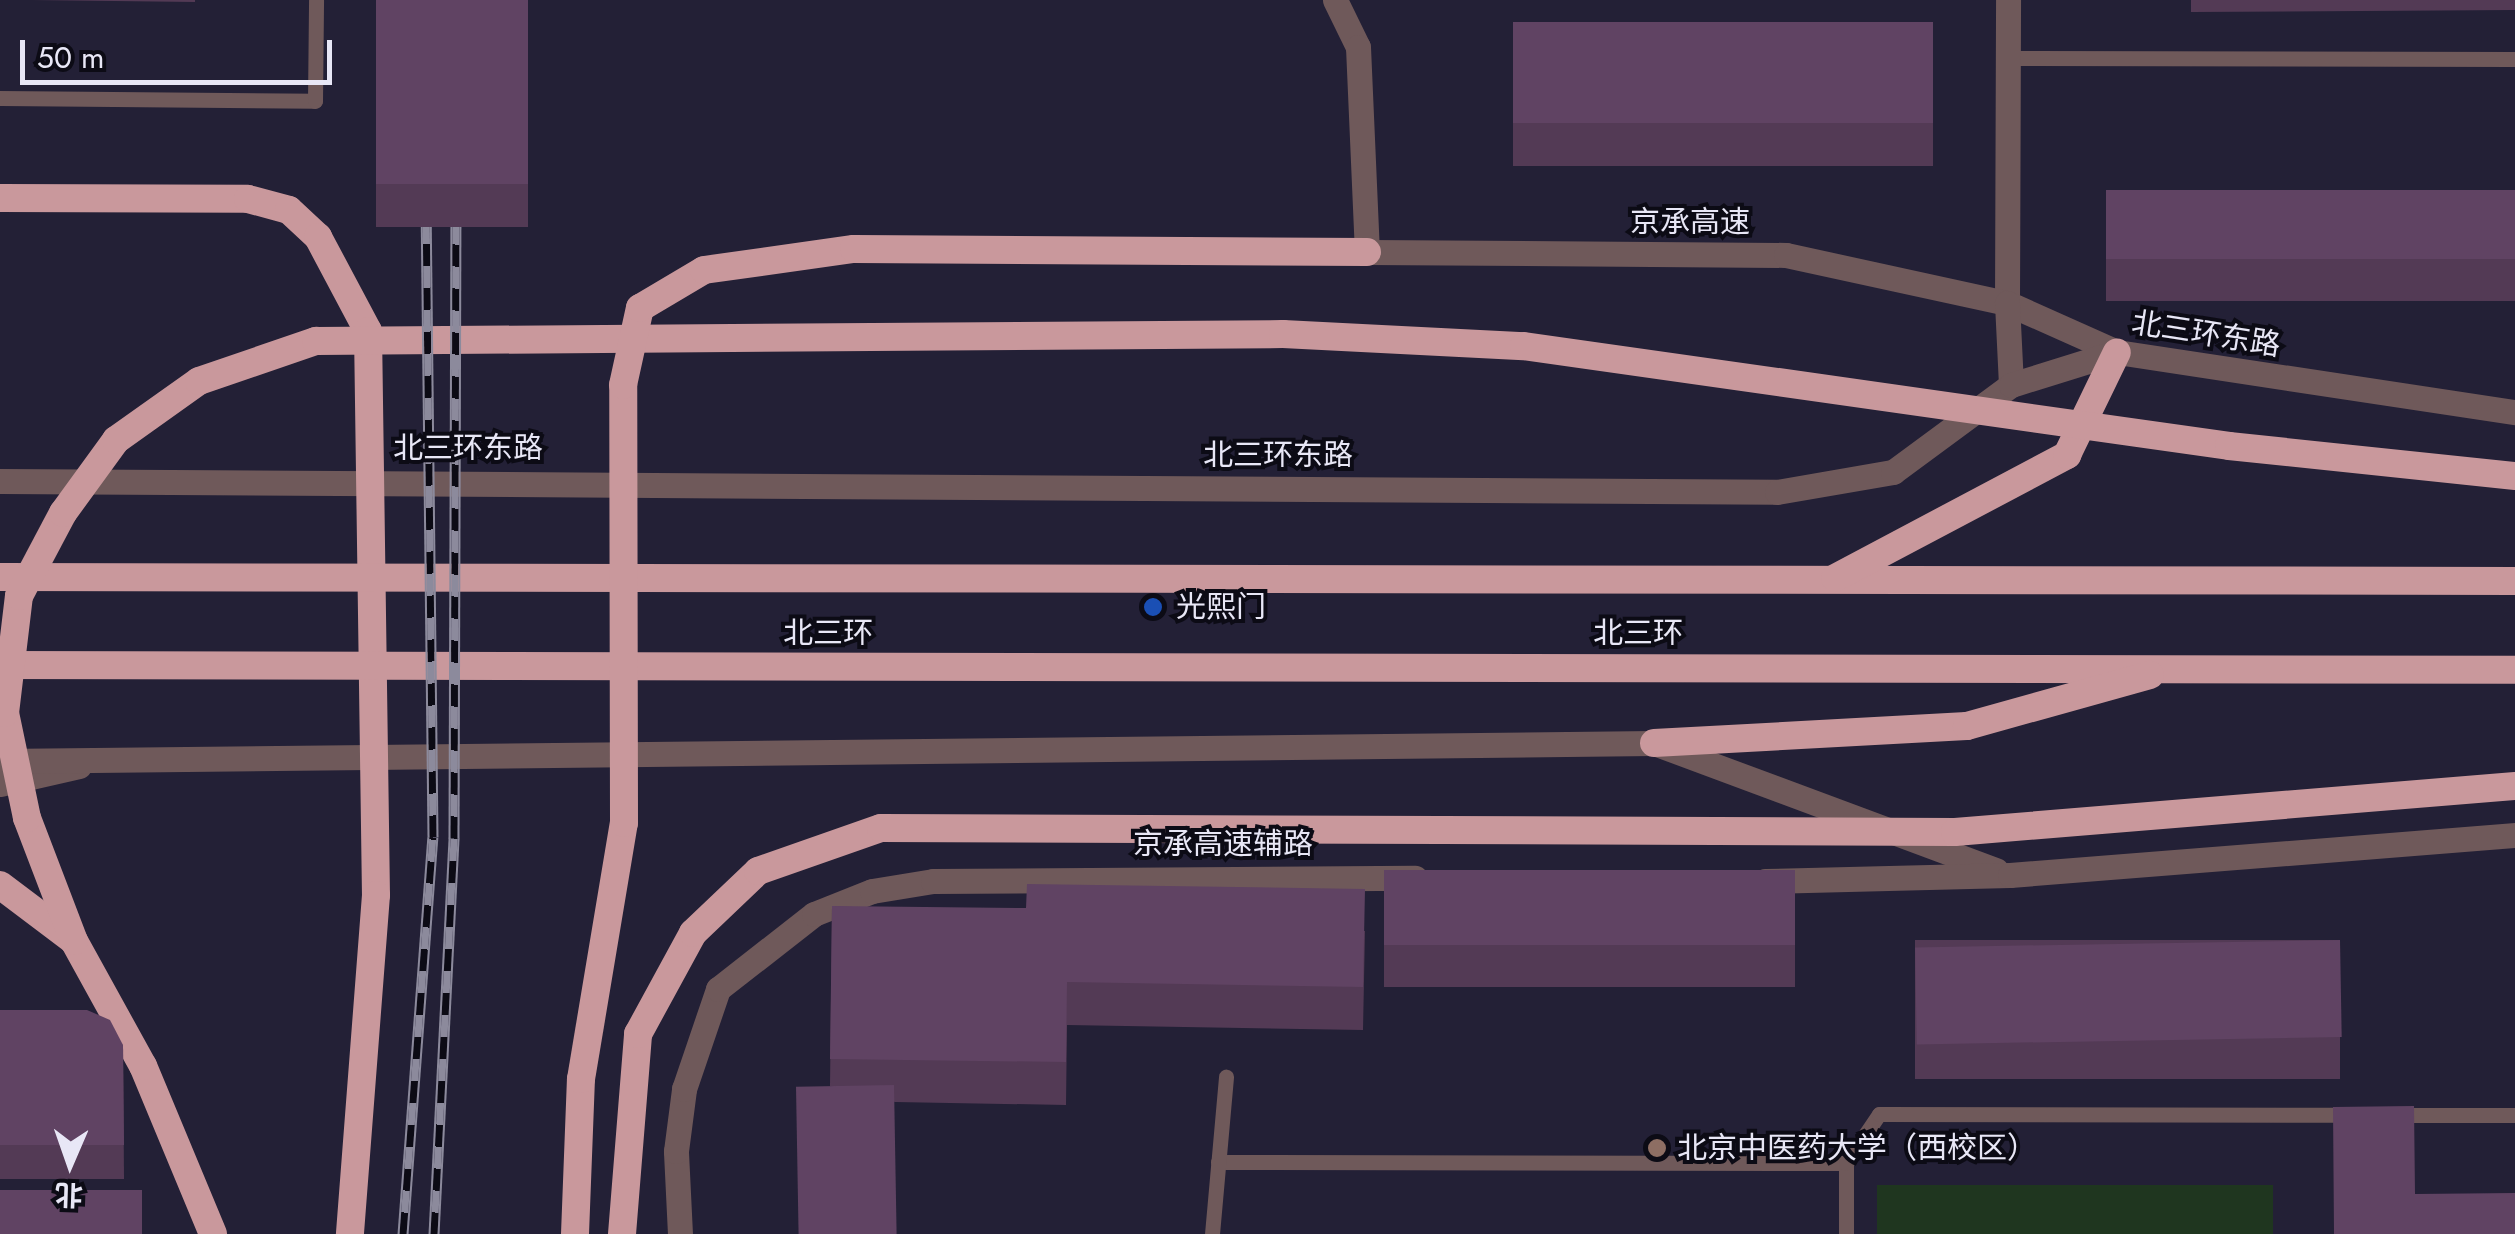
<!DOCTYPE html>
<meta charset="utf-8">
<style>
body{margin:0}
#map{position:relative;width:2515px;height:1234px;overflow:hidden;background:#232036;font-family:Jost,"Noto Sans SC",sans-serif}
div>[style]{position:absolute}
.green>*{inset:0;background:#1f361f;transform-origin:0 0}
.service>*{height:15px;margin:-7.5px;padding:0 7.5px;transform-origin:7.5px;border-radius:7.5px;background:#6f595a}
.minor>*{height:25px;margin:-12.5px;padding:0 12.5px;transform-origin:12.5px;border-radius:12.5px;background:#6f595a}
.tertiary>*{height:25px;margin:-12.5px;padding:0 12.5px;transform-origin:12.5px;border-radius:12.5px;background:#6f595a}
.trunk>*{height:28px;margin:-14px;padding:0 14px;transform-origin:14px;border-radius:14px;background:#c9989c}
.rail>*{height:11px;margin-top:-5.5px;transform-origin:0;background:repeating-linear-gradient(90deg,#0c0b15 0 22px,#8c8a9c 0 44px);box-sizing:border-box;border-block:2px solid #8c8a9c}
.wall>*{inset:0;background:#533a55;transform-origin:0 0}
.building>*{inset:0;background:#604363;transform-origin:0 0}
.dots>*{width:28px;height:28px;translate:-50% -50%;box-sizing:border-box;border:5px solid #0c0b15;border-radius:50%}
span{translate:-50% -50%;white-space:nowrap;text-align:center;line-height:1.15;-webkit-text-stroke:8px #0c0b15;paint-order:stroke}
.street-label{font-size:30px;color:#e8e7f6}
.poi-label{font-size:30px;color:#e8e7f6}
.left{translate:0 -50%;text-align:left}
.north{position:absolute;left:20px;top:1114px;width:100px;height:100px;-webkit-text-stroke:8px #0c0b15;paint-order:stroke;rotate:182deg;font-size:28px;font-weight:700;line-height:40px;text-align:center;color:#e8e7f6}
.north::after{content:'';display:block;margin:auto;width:35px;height:45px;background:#e8e7f6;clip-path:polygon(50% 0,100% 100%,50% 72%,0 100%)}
.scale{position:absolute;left:20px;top:40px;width:312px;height:45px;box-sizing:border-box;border:5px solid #e8e7f6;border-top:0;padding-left:12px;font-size:30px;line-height:35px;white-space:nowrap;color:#e8e7f6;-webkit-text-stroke:8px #0c0b15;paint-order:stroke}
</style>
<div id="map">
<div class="green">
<div style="left:1877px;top:1185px;width:396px;height:49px"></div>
</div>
<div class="service">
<div style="left:2006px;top:58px;width:509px;rotate:0.11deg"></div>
<div style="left:0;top:98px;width:315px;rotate:0.5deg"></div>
<div style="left:315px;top:101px;width:101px;rotate:-89.4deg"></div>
<div style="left:2394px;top:1115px;width:121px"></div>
<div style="left:1218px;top:1162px;width:628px;rotate:0.09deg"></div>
<div style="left:1846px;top:1163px;width:71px;rotate:90deg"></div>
<div style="left:1846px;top:1163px;width:59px;rotate:-56deg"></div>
<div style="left:1879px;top:1114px;width:472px;rotate:0.1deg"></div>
<div style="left:1212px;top:1234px;width:158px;rotate:-84.9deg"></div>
</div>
<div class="minor">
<div style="left:1335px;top:0;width:52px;rotate:63.9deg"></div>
<div style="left:1358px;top:47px;width:205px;rotate:87.5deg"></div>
<div style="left:2007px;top:303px;width:303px;rotate:-89.8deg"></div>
<div style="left:0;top:784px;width:81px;rotate:-12.8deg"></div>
</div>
<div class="tertiary">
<div style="left:1367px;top:252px;width:419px;rotate:0.4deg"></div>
<div style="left:1786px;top:255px;width:226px;rotate:12.3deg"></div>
<div style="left:2007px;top:303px;width:120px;rotate:24deg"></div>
<div style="left:2007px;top:303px;width:82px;rotate:87.2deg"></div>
<div style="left:0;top:481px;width:1777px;rotate:0.35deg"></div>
<div style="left:1777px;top:492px;width:118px;rotate:-9.8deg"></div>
<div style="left:1893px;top:472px;width:147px;rotate:-36.4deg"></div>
<div style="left:2011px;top:385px;width:111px;rotate:-17.3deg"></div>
<div style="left:2117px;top:352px;width:402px;rotate:8.6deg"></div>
<div style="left:0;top:761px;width:1654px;rotate:-0.62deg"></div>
<div style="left:1654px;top:743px;width:365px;rotate:20.4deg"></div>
<div style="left:1765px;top:881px;width:245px;rotate:-1.4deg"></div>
<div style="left:2010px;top:875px;width:507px;rotate:-4.53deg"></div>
<div style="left:680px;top:1234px;width:83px;rotate:-92.8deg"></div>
<div style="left:676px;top:1151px;width:63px;rotate:-82.6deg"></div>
<div style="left:684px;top:1089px;width:106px;rotate:-71.2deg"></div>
<div style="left:718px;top:989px;width:122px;rotate:-38deg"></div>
<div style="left:814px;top:914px;width:62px;rotate:-21.6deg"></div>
<div style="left:872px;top:891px;width:62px;rotate:-9.3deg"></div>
<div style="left:933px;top:881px;width:482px;rotate:-0.4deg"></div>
</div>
<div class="trunk">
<div style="left:0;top:198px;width:248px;rotate:0.2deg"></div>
<div style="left:248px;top:199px;width:42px;rotate:15deg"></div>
<div style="left:289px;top:210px;width:40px;rotate:43deg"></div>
<div style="left:318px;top:237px;width:106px;rotate:62deg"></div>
<div style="left:368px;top:331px;width:564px;rotate:89.19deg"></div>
<div style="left:376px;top:895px;width:340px;rotate:94.4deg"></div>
<div style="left:0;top:577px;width:2515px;rotate:0.09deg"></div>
<div style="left:1835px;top:578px;width:263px;rotate:-27.9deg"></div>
<div style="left:2067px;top:455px;width:114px;rotate:-64.1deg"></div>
<div style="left:0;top:665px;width:2515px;rotate:0.11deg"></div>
<div style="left:1654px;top:743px;width:313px;rotate:-3.1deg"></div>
<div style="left:1967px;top:726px;width:190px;rotate:-15.6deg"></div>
<div style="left:0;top:885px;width:91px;rotate:37deg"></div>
<div style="left:213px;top:1234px;width:182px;rotate:-112.6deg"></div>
<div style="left:143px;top:1066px;width:143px;rotate:-118.9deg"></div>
<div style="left:74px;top:941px;width:132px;rotate:-110.9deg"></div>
<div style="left:27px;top:818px;width:107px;rotate:-101.8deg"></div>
<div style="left:5px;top:713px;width:118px;rotate:-83.2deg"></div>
<div style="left:19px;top:596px;width:94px;rotate:-62.1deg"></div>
<div style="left:63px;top:513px;width:90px;rotate:-54deg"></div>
<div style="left:116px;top:440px;width:102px;rotate:-35.4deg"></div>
<div style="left:199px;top:381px;width:124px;rotate:-18.9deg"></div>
<div style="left:316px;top:341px;width:967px;rotate:-0.41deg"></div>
<div style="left:1283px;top:334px;width:241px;rotate:2.9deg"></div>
<div style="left:1524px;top:346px;width:712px;rotate:8.07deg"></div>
<div style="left:2229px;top:446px;width:288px;rotate:6deg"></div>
<div style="left:575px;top:1234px;width:155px;rotate:-87.8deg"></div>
<div style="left:581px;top:1079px;width:260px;rotate:-80.5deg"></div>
<div style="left:624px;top:823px;width:438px;rotate:-90.1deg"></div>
<div style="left:623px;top:385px;width:79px;rotate:-77.6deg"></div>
<div style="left:640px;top:308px;width:74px;rotate:-30.7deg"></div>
<div style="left:704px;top:270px;width:151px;rotate:-8deg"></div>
<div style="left:854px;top:249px;width:513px;rotate:0.34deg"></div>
<div style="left:622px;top:1234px;width:201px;rotate:-85.4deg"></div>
<div style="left:638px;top:1034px;width:115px;rotate:-61.4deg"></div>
<div style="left:693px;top:933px;width:90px;rotate:-43.6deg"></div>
<div style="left:758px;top:871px;width:130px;rotate:-19.3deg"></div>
<div style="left:881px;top:828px;width:1074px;rotate:0.21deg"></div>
<div style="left:1955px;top:832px;width:562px;rotate:-4.7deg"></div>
</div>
<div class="rail">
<div style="left:403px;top:1234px;width:398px;rotate:-85.7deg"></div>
<div style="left:433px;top:837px;width:637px;rotate:-90.63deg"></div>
<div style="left:434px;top:1234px;width:397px;rotate:-87.1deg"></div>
<div style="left:454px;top:838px;width:638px;rotate:-89.82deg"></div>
</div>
<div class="wall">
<div style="clip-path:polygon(31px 0,195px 0,195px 2px)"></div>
<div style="left:376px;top:0;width:152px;height:227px"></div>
<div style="clip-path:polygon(2191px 0,2515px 0,2515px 10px,2191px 12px)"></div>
<div style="left:1513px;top:22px;width:420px;height:144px"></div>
<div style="left:2106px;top:190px;width:409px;height:111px"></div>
<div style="left:1384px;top:870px;width:411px;height:117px"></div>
<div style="clip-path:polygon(832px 906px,1365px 931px,1363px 1030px,1067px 1025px,1066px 1105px,895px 1102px,830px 1086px)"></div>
<div style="left:2340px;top:940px;width:139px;height:425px;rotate:90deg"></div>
<div style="clip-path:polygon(0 1010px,123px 1045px,124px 1179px,0 1179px)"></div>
</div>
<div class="building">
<div style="left:376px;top:0;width:152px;height:184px"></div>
<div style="left:1513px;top:22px;width:420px;height:101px"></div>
<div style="left:2106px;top:190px;width:409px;height:69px"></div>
<div style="left:1384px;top:870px;width:411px;height:75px"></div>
<div style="clip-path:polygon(1027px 884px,1365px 889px,1363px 987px,1067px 982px,1066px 1062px,830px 1059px,832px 906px,1026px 908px)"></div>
<div style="left:2340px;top:940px;width:97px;height:425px;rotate:89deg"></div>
<div style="clip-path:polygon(0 1010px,87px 1010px,110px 1020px,123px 1045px,124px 1145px,0 1145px)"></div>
<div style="left:894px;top:1085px;width:149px;height:98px;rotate:89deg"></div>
<div style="clip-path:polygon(2414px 1106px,2415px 1194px,2515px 1193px,2515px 1234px,2334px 1234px,2333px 1107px)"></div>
<div style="left:0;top:1190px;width:142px;height:44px"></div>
</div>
<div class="dots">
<div style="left:1153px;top:607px;background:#1a4fb4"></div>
<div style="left:1657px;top:1148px;background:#8d6e63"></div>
</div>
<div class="street-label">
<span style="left:1690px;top:222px">京承高速</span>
<span style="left:2206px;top:334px;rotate:9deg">北三环东路</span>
<span style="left:468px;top:448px">北三环东路</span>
<span style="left:1278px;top:455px">北三环东路</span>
<span style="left:828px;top:633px">北三环</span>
<span style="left:1638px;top:633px">北三环</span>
<span style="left:1223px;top:844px">京承高速辅路</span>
</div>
<div class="poi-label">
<span class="left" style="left:1176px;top:607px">光熙门</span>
<span class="left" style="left:1677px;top:1148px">北京中医药大学（西校区）</span>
</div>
<div class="north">北</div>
<div class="scale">50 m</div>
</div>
